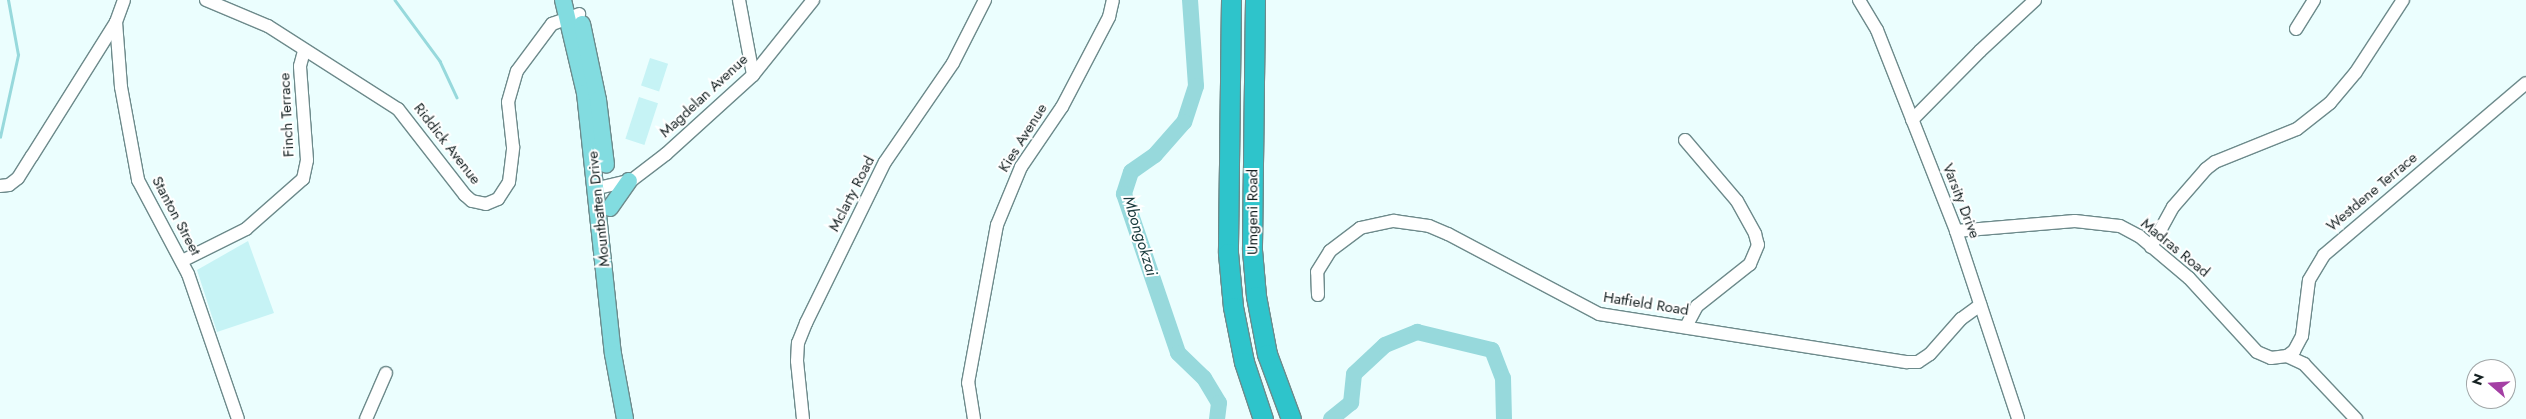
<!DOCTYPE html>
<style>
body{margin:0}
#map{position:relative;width:2526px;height:419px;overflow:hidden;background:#ebfefe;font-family:Jost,sans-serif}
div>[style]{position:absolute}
.green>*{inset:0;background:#c6f3f5;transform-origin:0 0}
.stream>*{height:2.5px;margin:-1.25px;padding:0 1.25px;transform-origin:1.25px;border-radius:1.25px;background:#97d9dc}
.river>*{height:16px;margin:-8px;padding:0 8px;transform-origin:8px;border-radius:8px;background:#97d9dc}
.roads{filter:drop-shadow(1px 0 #6d8a8b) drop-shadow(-1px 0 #6d8a8b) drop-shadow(0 1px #6d8a8b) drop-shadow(0 -1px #6d8a8b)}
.minor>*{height:12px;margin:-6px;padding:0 6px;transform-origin:6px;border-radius:6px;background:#fff}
.major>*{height:16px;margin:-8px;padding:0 8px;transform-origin:8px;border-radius:8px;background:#82dce0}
.highway>*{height:19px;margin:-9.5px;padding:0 9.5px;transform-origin:9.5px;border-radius:9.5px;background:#2ec4cb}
span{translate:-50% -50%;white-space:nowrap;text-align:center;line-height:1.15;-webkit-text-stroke:4px #fff;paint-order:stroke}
.street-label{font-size:15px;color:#152122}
.water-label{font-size:16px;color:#1a3b3d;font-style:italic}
.north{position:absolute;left:2466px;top:359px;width:50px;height:50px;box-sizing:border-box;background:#fff;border:1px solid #a1a6a7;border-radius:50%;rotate:289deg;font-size:14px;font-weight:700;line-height:20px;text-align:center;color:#152122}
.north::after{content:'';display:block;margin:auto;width:18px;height:22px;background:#a43fa4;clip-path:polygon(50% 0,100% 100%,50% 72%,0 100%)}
</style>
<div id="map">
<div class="green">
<div style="left:650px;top:58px;width:19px;height:29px;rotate:18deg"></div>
<div style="left:639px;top:97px;width:20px;height:44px;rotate:18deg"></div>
<div style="clip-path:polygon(248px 241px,274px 313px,217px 332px,197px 270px)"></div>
</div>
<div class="stream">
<div style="left:395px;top:0;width:76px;rotate:53.6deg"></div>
<div style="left:440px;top:61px;width:40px;rotate:65deg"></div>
<div style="left:0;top:137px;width:84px;rotate:-77.6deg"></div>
<div style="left:18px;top:55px;width:56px;rotate:-100.3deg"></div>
</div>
<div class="river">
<div style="left:1190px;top:0;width:86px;rotate:86deg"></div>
<div style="left:1196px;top:86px;width:38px;rotate:108deg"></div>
<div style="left:1184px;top:122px;width:44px;rotate:131.3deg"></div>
<div style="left:1155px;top:155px;width:29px;rotate:145deg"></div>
<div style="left:1131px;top:172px;width:23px;rotate:108deg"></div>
<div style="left:1124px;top:194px;width:168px;rotate:71.2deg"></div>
<div style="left:1178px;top:353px;width:36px;rotate:44deg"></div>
<div style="left:1204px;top:378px;width:29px;rotate:59deg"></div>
<div style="left:1219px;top:403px;width:16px;rotate:97deg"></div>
<div style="left:1331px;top:419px;width:26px;rotate:-39deg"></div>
<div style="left:1351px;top:403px;width:29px;rotate:-84deg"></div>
<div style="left:1354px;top:374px;width:42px;rotate:-43.1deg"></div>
<div style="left:1385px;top:345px;width:35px;rotate:-22deg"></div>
<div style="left:1417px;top:332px;width:77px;rotate:13.5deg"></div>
<div style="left:1492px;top:350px;width:30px;rotate:69deg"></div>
<div style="left:1503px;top:378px;width:41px;rotate:88.6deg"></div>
</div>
<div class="roads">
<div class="minor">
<div style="left:206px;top:0;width:67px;rotate:22.8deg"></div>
<div style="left:268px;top:26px;width:154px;rotate:32.6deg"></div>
<div style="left:398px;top:109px;width:109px;rotate:52.1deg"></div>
<div style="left:465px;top:195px;width:9px;rotate:41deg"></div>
<div style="left:472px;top:201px;width:14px;rotate:12deg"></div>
<div style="left:486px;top:204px;width:13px;rotate:-23deg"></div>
<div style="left:498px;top:199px;width:20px;rotate:-57deg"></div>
<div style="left:509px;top:182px;width:35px;rotate:-83deg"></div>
<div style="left:513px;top:147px;width:45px;rotate:-96.3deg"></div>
<div style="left:508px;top:102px;width:32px;rotate:-74deg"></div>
<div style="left:517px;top:71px;width:59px;rotate:-53.3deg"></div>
<div style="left:552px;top:24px;width:29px;rotate:-20deg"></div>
<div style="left:739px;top:0;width:76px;rotate:79.4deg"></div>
<div style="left:1859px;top:0;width:35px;rotate:59deg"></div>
<div style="left:1877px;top:30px;width:216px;rotate:68.5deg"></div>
<div style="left:1956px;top:231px;width:198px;rotate:71.7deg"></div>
<div style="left:116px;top:22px;width:65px;rotate:85.6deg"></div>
<div style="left:121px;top:87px;width:95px;rotate:79.6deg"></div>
<div style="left:138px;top:180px;width:106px;rotate:62deg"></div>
<div style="left:188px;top:274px;width:153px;rotate:71deg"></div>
<div style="left:2296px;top:29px;width:34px;rotate:-58deg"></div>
<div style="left:1912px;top:120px;width:97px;rotate:-45.4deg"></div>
<div style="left:1980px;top:51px;width:75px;rotate:-42.8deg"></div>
<div style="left:1685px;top:140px;width:80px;rotate:49.6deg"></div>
<div style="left:1737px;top:201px;width:38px;rotate:61deg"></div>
<div style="left:1755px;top:234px;width:11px;rotate:75deg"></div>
<div style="left:1758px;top:245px;width:21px;rotate:113deg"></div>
<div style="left:1750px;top:264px;width:68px;rotate:141.6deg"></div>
<div style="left:1697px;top:306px;width:24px;rotate:118deg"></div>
<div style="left:0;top:186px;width:9px;rotate:-6deg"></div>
<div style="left:9px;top:185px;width:11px;rotate:-38deg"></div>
<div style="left:18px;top:178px;width:26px;rotate:-58deg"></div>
<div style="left:32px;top:156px;width:158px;rotate:-57.9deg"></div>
<div style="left:116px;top:22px;width:23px;rotate:-70deg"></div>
<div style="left:598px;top:188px;width:35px;rotate:-13deg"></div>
<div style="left:632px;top:180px;width:43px;rotate:-37.4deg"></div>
<div style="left:666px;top:154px;width:118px;rotate:-42.2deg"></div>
<div style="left:753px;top:75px;width:96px;rotate:-51.3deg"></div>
<div style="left:1956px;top:231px;width:119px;rotate:-4.8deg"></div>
<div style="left:2075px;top:221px;width:45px;rotate:6.3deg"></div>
<div style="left:2120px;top:226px;width:21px;rotate:28deg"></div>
<div style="left:2139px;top:236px;width:65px;rotate:40deg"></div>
<div style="left:2189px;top:278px;width:100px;rotate:47.4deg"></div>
<div style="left:2257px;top:352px;width:15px;rotate:23deg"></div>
<div style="left:2271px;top:358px;width:16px;rotate:-7deg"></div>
<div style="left:2287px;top:356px;width:9px;rotate:-36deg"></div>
<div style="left:2294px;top:351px;width:17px;rotate:-62deg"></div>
<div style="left:2302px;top:336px;width:56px;rotate:-82.9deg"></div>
<div style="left:2309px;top:280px;width:29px;rotate:-59deg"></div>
<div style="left:2324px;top:255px;width:265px;rotate:-40.4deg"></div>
<div style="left:2151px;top:247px;width:46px;rotate:-61.2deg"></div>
<div style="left:2173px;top:207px;width:50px;rotate:-49deg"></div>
<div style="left:2206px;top:169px;width:11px;rotate:-38deg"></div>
<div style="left:2215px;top:162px;width:88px;rotate:-21.9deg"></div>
<div style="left:2297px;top:129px;width:42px;rotate:-38.2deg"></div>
<div style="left:2330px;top:103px;width:40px;rotate:-50deg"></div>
<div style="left:2356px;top:72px;width:86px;rotate:-56.9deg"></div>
<div style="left:182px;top:261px;width:72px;rotate:-26.6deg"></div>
<div style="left:246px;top:229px;width:76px;rotate:-41.3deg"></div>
<div style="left:303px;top:179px;width:19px;rotate:-78deg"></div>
<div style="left:307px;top:160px;width:94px;rotate:-94.3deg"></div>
<div style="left:300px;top:66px;width:16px;rotate:-75deg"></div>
<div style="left:1318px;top:295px;width:23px;rotate:-92deg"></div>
<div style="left:1317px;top:272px;width:25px;rotate:-58deg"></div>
<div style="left:1330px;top:251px;width:38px;rotate:-37deg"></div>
<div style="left:1360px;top:228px;width:35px;rotate:-12deg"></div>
<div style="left:1394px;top:221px;width:35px;rotate:8deg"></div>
<div style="left:1429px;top:226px;width:21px;rotate:23deg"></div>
<div style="left:1448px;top:234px;width:171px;rotate:27.9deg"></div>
<div style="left:1599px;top:314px;width:312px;rotate:8.9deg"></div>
<div style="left:1907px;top:362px;width:11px"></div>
<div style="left:1918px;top:362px;width:14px;rotate:-34deg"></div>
<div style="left:1930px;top:354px;width:47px;rotate:-48.5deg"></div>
<div style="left:1961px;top:319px;width:24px;rotate:-36deg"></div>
<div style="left:2287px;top:356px;width:19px;rotate:25deg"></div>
<div style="left:2304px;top:364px;width:76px;rotate:46.6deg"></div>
<div style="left:366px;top:419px;width:50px;rotate:-66.5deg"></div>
<div style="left:803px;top:419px;width:58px;rotate:-95.9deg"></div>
<div style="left:797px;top:361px;width:18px;rotate:-87deg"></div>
<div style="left:798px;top:343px;width:22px;rotate:-68deg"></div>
<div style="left:806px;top:323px;width:179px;rotate:-63.9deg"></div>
<div style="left:885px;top:162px;width:120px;rotate:-55.5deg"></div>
<div style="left:953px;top:63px;width:71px;rotate:-63.1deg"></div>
<div style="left:974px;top:419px;width:36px;rotate:-99deg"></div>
<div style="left:968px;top:383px;width:161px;rotate:-79.6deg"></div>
<div style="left:997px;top:225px;width:63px;rotate:-67.5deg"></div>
<div style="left:1021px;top:167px;width:73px;rotate:-55.7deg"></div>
<div style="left:1062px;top:107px;width:102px;rotate:-62.4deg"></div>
<div style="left:1109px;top:17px;width:17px;rotate:-77deg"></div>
</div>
<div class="major">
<div style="left:563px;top:0;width:96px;rotate:76.7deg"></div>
<div style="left:585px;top:93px;width:262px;rotate:83.9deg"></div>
<div style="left:613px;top:354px;width:66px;rotate:79.5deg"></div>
<div style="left:582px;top:24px;width:78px;rotate:78.1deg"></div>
<div style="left:598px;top:100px;width:65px;rotate:83deg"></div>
<div style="left:610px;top:208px;width:33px;rotate:-55deg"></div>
</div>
<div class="highway">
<div style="left:1231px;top:0;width:253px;rotate:90.7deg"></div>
<div style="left:1228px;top:253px;width:54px;rotate:84.7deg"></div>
<div style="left:1233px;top:307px;width:56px;rotate:78.7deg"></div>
<div style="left:1244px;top:362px;width:60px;rotate:71.6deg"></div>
<div style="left:1255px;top:0;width:250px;rotate:90.7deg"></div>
<div style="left:1252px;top:250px;width:46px;rotate:85deg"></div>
<div style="left:1256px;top:296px;width:59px;rotate:79.3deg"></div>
<div style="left:1267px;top:354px;width:69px;rotate:69.7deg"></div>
</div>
</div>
<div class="street-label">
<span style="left:704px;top:96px;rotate:-43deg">Magdelan Avenue</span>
<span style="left:287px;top:115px;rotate:-93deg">Finch Terrace</span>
<span style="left:1023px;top:138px;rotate:-58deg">Kies Avenue</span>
<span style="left:447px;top:144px;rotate:52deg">Riddick Avenue</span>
<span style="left:2372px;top:192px;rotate:-40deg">Westdene Terrace</span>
<span style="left:852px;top:194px;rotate:-63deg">Mclarty Road</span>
<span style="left:1961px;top:201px;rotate:69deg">Varsity Drive</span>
<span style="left:599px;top:209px;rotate:-96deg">Mountbatten Drive</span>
<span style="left:1253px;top:212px;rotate:-90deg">Umgeni Road</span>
<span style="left:176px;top:216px;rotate:62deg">Stanton Street</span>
<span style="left:2175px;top:248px;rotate:39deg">Madras Road</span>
<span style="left:1646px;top:304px;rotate:9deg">Hatfield Road</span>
</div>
<div class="water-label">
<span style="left:1140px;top:236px;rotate:73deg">Mbongokzai</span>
</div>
<div class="north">N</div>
</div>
